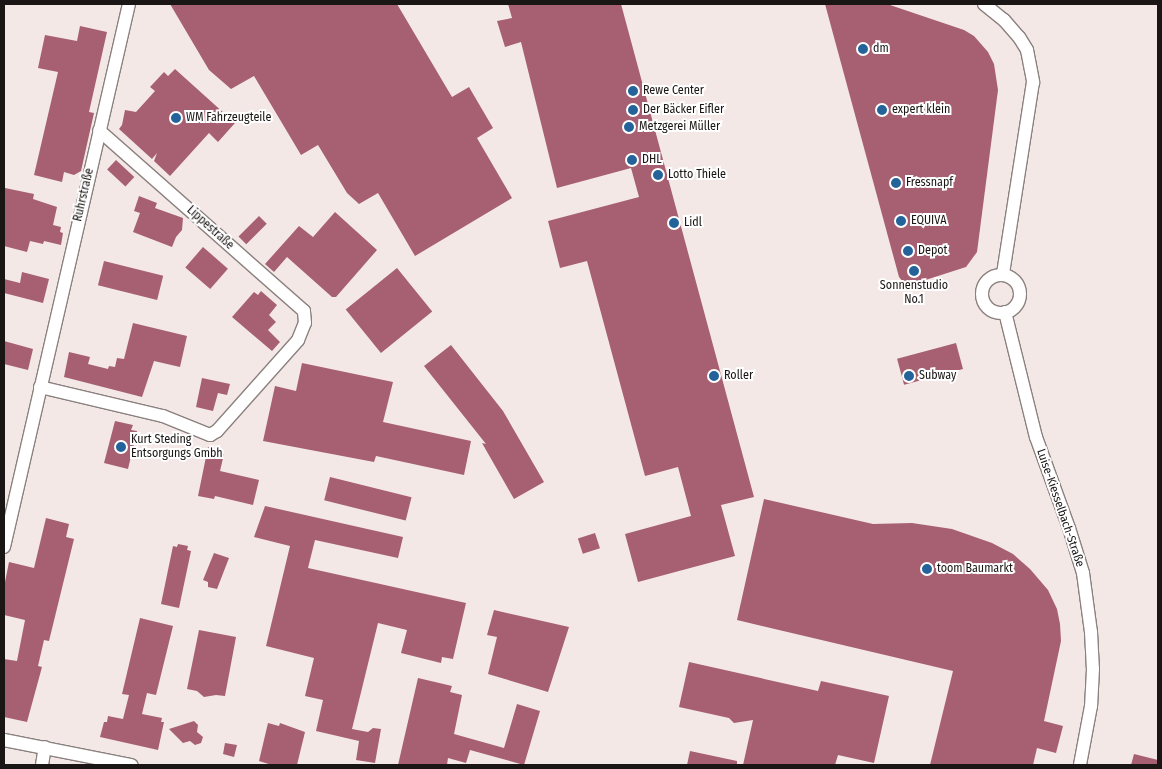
<!DOCTYPE html>
<meta charset="utf-8">
<style>
body{margin:0}
#map{position:relative;width:1162px;height:769px;overflow:hidden;background:#f3e8e6;font-family:"Fira Sans Condensed",sans-serif}
div>[style]{position:absolute}
.building>*{inset:0;background:#a75f72;transform-origin:0 0}
.roads{filter:drop-shadow(1px 0 #8a817f) drop-shadow(-1px 0 #8a817f) drop-shadow(0 1px #8a817f) drop-shadow(0 -1px #8a817f)}
.minor>*{height:12px;margin:-6px;padding:0 6px;transform-origin:6px;border-radius:6px;background:#fff}
.minor>.ring{margin:-6px;padding:0;box-sizing:content-box;background:none;border:12px solid #fff;border-radius:50%}
.dots>*{width:14px;height:14px;translate:-50% -50%;box-sizing:border-box;border:2px solid #fff;border-radius:50%}
span{translate:-50% -50%;white-space:nowrap;text-align:center;line-height:1.15;-webkit-text-stroke:4px #fff;paint-order:stroke}
.poi-label{font-size:12px;color:#1a1615}
.left{translate:0 -50%;text-align:left}
.street-label{font-size:12px;color:#1a1615}
.frame{position:absolute;inset:0;border:5px solid #1a1615;pointer-events:none}
</style>
<div id="map">
<div class="building">
<div style="clip-path:polygon(170px 4px,397px 4px,452px 97px,469px 87px,493px 128px,477px 138px,512px 198px,415px 256px,378px 193px,359px 204px,347px 193px,318px 145px,301px 155px,254px 76px,231px 89px,209px 70px)"></div>
<div style="clip-path:polygon(508px 4px,621px 4px,754px 497px,721px 505px,735px 556px,638px 582px,625px 534px,691px 516px,678px 467px,645px 476px,587px 261px,560px 268px,548px 221px,639px 197px,631px 168px,557px 188px,521px 42px,505px 47px,497px 21px,512px 18px)"></div>
<div style="clip-path:polygon(825px 4px,887px 4px,964px 30px,974px 36px,988px 52px,994px 64px,998px 90px,977px 252px,966px 267px,913px 284px,903px 282px,899px 277px)"></div>
<div style="clip-path:polygon(80px 26px,107px 32px,89px 112px,94px 113px,81px 171px,74px 175px,64px 172px,62px 182px,34px 175px,58px 72px,38px 68px,45px 35px,77px 41px)"></div>
<div style="clip-path:polygon(175px 69px,235px 123px,218px 142px,209px 133px,170px 176px,154px 161px,157px 153px,152px 159px,119px 129px,122px 125px,125px 110px,136px 112px,155px 91px,150px 87px,164px 72px,168px 76px)"></div>
<div style="left:116px;top:160px;width:25px;height:13px;rotate:43deg"></div>
<div style="clip-path:polygon(5px 188px,34px 194px,33px 199px,57px 207px,53px 225px,61px 227px,60px 232px,63px 233px,61px 245px,44px 241px,43px 244px,30px 241px,27px 252px,4px 246px)"></div>
<div style="clip-path:polygon(139px 196px,157px 203px,155px 208px,183px 218px,182px 230px,176px 237px,172px 247px,133px 232px,140px 213px,134px 211px)"></div>
<div style="clip-path:polygon(335px 212px,377px 250px,336px 297px,332px 297px,287px 257px,274px 272px,265px 264px,299px 226px,313px 237px)"></div>
<div style="left:259px;top:216px;width:11px;height:29px;rotate:45deg"></div>
<div style="left:203px;top:247px;width:33px;height:27px;rotate:41deg"></div>
<div style="left:104px;top:261px;width:61px;height:25px;rotate:14deg"></div>
<div style="left:397px;top:268px;width:56px;height:66px;rotate:51deg"></div>
<div style="clip-path:polygon(22px 272px,49px 279px,43px 303px,4px 293px,4px 279px,20px 283px)"></div>
<div style="clip-path:polygon(261px 291px,277px 305px,269px 315px,276px 322px,268px 330px,280px 342px,272px 351px,232px 317px,254px 292px,258px 295px)"></div>
<div style="clip-path:polygon(133px 323px,187px 336px,180px 367px,154px 361px,142px 397px,64px 377px,69px 352px,90px 357px,88px 364px,108px 369px,109px 366px,115px 367px,117px 358px,124px 359px)"></div>
<div style="clip-path:polygon(4px 341px,33px 349px,28px 370px,4px 364px)"></div>
<div style="left:956px;top:343px;width:27px;height:61px;rotate:75deg"></div>
<div style="clip-path:polygon(451px 345px,503px 411px,544px 482px,514px 499px,482px 443px,486px 444px,424px 366px)"></div>
<div style="clip-path:polygon(302px 363px,393px 382px,383px 422px,471px 441px,464px 475px,376px 456px,374px 462px,263px 441px,275px 386px,296px 391px)"></div>
<div style="clip-path:polygon(202px 378px,230px 384px,227px 395px,218px 393px,213px 411px,196px 407px)"></div>
<div style="clip-path:polygon(115px 421px,133px 425px,131px 430px,137px 431px,128px 469px,104px 463px)"></div>
<div style="clip-path:polygon(208px 447px,224px 454px,220px 471px,259px 480px,253px 505px,215px 496px,214px 499px,198px 496px)"></div>
<div style="left:330px;top:477px;width:84px;height:24px;rotate:14deg"></div>
<div style="clip-path:polygon(764px 499px,873px 524px,912px 523px,952px 529px,992px 543px,1013px 554px,1030px 569px,1048px 590px,1057px 609px,1060px 624px,1061px 641px,1044px 721px,1063px 726px,1056px 753px,1037px 748px,1033px 765px,930px 765px,953px 671px,737px 620px)"></div>
<div style="clip-path:polygon(265px 506px,403px 537px,398px 558px,315px 540px,308px 568px,466px 603px,453px 659px,442px 657px,441px 663px,401px 653px,407px 630px,378px 623px,352px 729px,368px 732px,373px 728px,381px 729px,375px 763px,356px 760px,359px 741px,316px 731px,323px 700px,305px 696px,314px 658px,266px 646px,290px 546px,254px 537px)"></div>
<div style="clip-path:polygon(46px 518px,69px 524px,66px 537px,74px 539px,49px 641px,44px 640px,38px 666px,42px 667px,27px 722px,4px 717px,4px 659px,17px 661px,25px 620px,4px 615px,4px 587px,9px 562px,34px 568px)"></div>
<div style="left:595px;top:533px;width:16px;height:18px;rotate:72deg"></div>
<div style="clip-path:polygon(178px 544px,188px 546px,187px 550px,191px 551px,179px 608px,161px 604px,173px 546px,177px 547px)"></div>
<div style="clip-path:polygon(214px 553px,229px 558px,217px 589px,208px 587px,208px 582px,203px 580px)"></div>
<div style="clip-path:polygon(494px 610px,569px 627px,548px 692px,488px 674px,497px 637px,487px 635px)"></div>
<div style="clip-path:polygon(140px 618px,173px 626px,156px 695px,147px 693px,142px 714px,162px 718px,161px 722px,164px 722px,158px 750px,100px 737px,104px 722px,107px 722px,108px 716px,123px 719px,129px 695px,122px 694px)"></div>
<div style="clip-path:polygon(199px 630px,236px 637px,225px 696px,216px 695px,204px 697px,197px 691px,187px 689px)"></div>
<div style="clip-path:polygon(689px 662px,818px 691px,821px 681px,889px 696px,874px 763px,838px 755px,835px 765px,743px 765px,753px 720px,734px 723px,729px 718px,679px 707px)"></div>
<div style="clip-path:polygon(418px 678px,452px 686px,450px 692px,462px 695px,454px 734px,504px 748px,517px 704px,540px 711px,524px 765px,470px 750px,466px 763px,448px 758px,447px 765px,398px 765px)"></div>
<div style="clip-path:polygon(194px 721px,198px 725px,197px 732px,203px 737px,201px 743px,195px 745px,190px 741px,183px 743px,169px 729px)"></div>
<div style="clip-path:polygon(268px 723px,279px 726px,280px 723px,305px 732px,297px 765px,272px 765px,259px 761px)"></div>
<div style="clip-path:polygon(225px 743px,237px 745px,234px 757px,223px 754px)"></div>
<div style="clip-path:polygon(690px 751px,737px 761px,737px 765px,687px 765px)"></div>
<div style="clip-path:polygon(1134px 754px,1158px 760px,1158px 765px,1131px 765px)"></div>
</div>
<div class="roads">
<div class="minor">
<div style="left:984px;top:4px;width:26px;rotate:39deg"></div>
<div style="left:1004px;top:20px;width:23px;rotate:49deg"></div>
<div style="left:1019px;top:37px;width:15px;rotate:58deg"></div>
<div style="left:1027px;top:50px;width:33px;rotate:79deg"></div>
<div style="left:1033px;top:82px;width:194px;rotate:98.9deg"></div>
<div class="ring" style="left:982px;top:275px;width:26px;height:26px"></div>
<div style="left:1005px;top:312px;width:129px;rotate:76.1deg"></div>
<div style="left:1036px;top:437px;width:97px;rotate:70.1deg"></div>
<div style="left:1069px;top:528px;width:47px;rotate:72.7deg"></div>
<div style="left:1083px;top:573px;width:60px;rotate:82.3deg"></div>
<div style="left:1091px;top:632px;width:37px;rotate:87deg"></div>
<div style="left:1093px;top:669px;width:37px;rotate:93deg"></div>
<div style="left:1091px;top:706px;width:60px;rotate:100.6deg"></div>
<div style="left:40px;top:387px;width:126px;rotate:13.3deg"></div>
<div style="left:163px;top:416px;width:51px;rotate:22deg"></div>
<div style="left:210px;top:435px;width:8px;rotate:-30deg"></div>
<div style="left:217px;top:431px;width:122px;rotate:-48.3deg"></div>
<div style="left:298px;top:340px;width:18px;rotate:-68deg"></div>
<div style="left:305px;top:323px;width:12px;rotate:-95deg"></div>
<div style="left:304px;top:311px;width:273px;rotate:-138.6deg"></div>
<div style="left:4px;top:547px;width:557px;rotate:-77.04deg"></div>
<div style="left:4px;top:740px;width:130px;rotate:11.1deg"></div>
<div style="left:42px;top:765px;width:18px;rotate:-81deg"></div>
</div>
</div>
<div class="dots">
<div style="left:863px;top:49px;background:#246399"></div>
<div style="left:633px;top:91px;background:#246399"></div>
<div style="left:633px;top:110px;background:#246399"></div>
<div style="left:882px;top:110px;background:#246399"></div>
<div style="left:176px;top:118px;background:#246399"></div>
<div style="left:629px;top:127px;background:#246399"></div>
<div style="left:632px;top:160px;background:#246399"></div>
<div style="left:658px;top:175px;background:#246399"></div>
<div style="left:896px;top:183px;background:#246399"></div>
<div style="left:901px;top:221px;background:#246399"></div>
<div style="left:674px;top:223px;background:#246399"></div>
<div style="left:908px;top:251px;background:#246399"></div>
<div style="left:914px;top:271px;background:#246399"></div>
<div style="left:714px;top:376px;background:#246399"></div>
<div style="left:909px;top:376px;background:#246399"></div>
<div style="left:121px;top:447px;background:#246399"></div>
<div style="left:927px;top:569px;background:#246399"></div>
</div>
<div class="poi-label">
<span class="left" style="left:873px;top:49px">dm</span>
<span class="left" style="left:643px;top:91px">Rewe Center</span>
<span class="left" style="left:643px;top:110px">Der Bäcker Eifler</span>
<span class="left" style="left:892px;top:110px">expert klein</span>
<span class="left" style="left:186px;top:118px">WM Fahrzeugteile</span>
<span class="left" style="left:639px;top:127px">Metzgerei Müller</span>
<span class="left" style="left:642px;top:160px">DHL</span>
<span class="left" style="left:668px;top:175px">Lotto Thiele</span>
<span class="left" style="left:906px;top:183px">Fressnapf</span>
<span class="left" style="left:911px;top:221px">EQUIVA</span>
<span class="left" style="left:684px;top:223px">Lidl</span>
<span class="left" style="left:918px;top:251px">Depot</span>
<span style="left:914px;top:293px">Sonnenstudio<br>No.1</span>
<span class="left" style="left:724px;top:376px">Roller</span>
<span class="left" style="left:919px;top:376px">Subway</span>
<span class="left" style="left:131px;top:447px">Kurt Steding<br>Entsorgungs Gmbh</span>
<span class="left" style="left:937px;top:569px">toom Baumarkt</span>
</div>
<div class="street-label">
<span style="left:84px;top:195px;rotate:-77deg">Ruhrstraße</span>
<span style="left:210px;top:228px;rotate:42deg">Lippestraße</span>
<span style="left:1060px;top:508px;rotate:71deg">Luise-Kiesselbach-Straße</span>
</div>
<div class="frame"></div>
</div>
